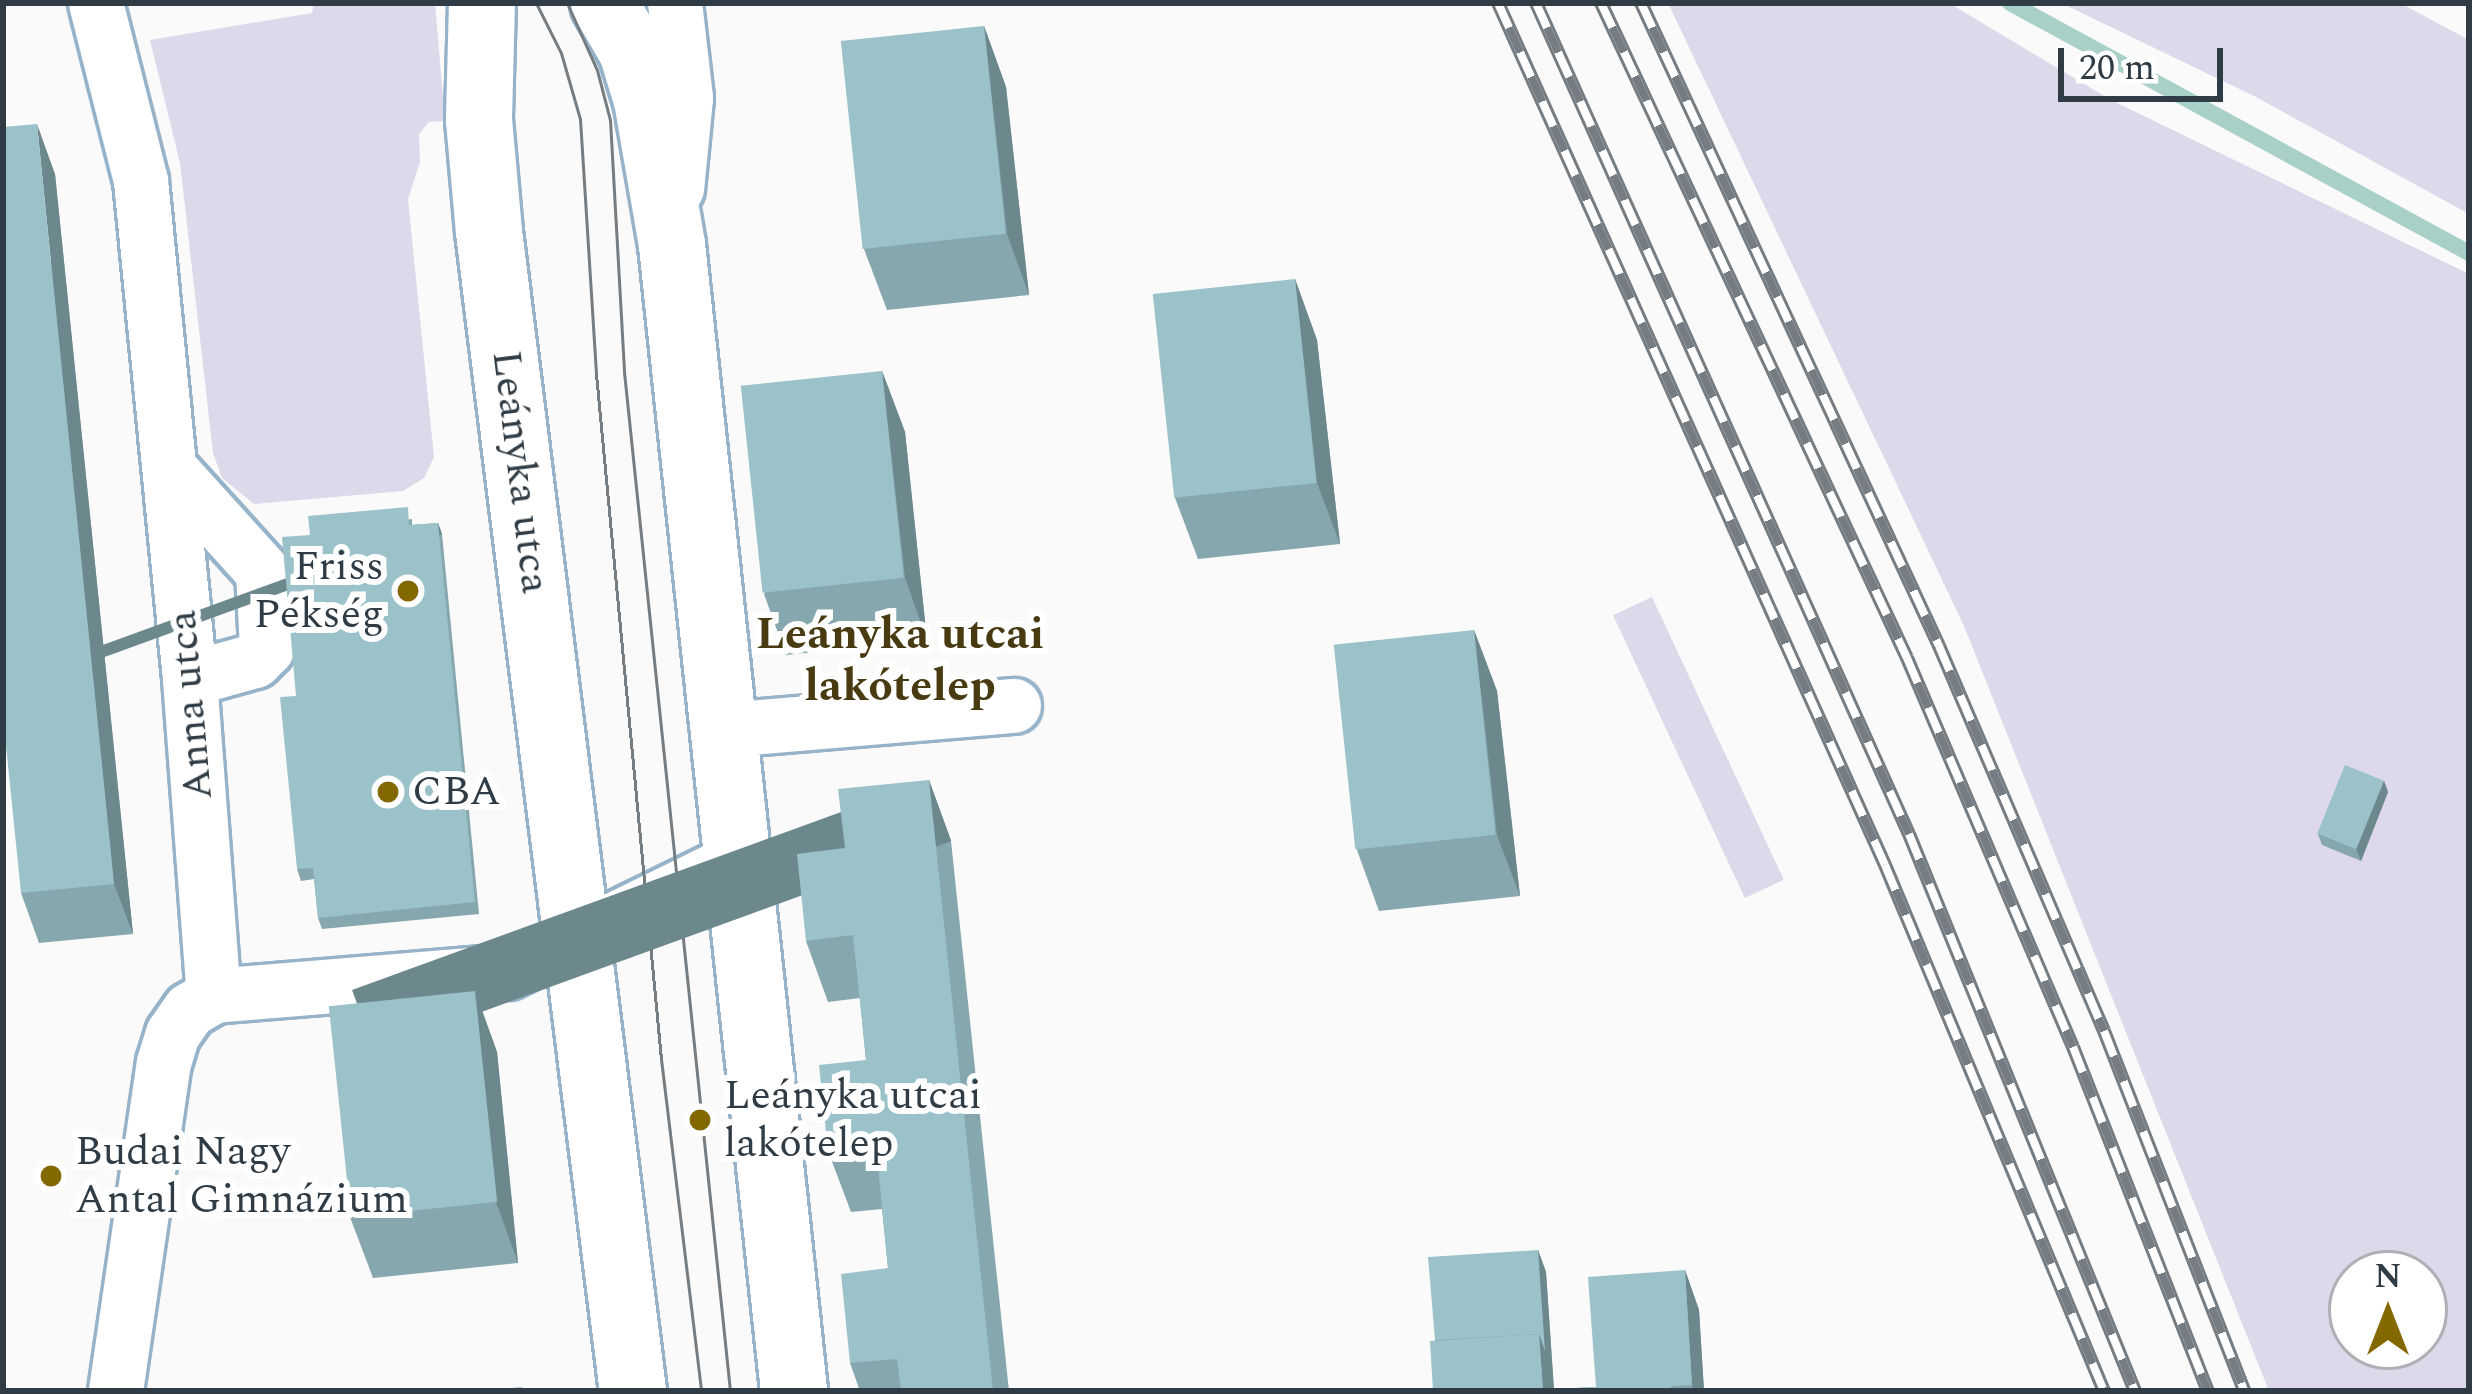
<!DOCTYPE html>
<meta charset="utf-8">
<style>
body{margin:0}
#map{position:relative;width:2472px;height:1394px;overflow:hidden;background:#fafafa;font-family:Spectral,serif}
div>[style]{position:absolute}
.green>*{inset:0;background:#ded8eb;transform-origin:0 0}
.stream>*{height:16px;margin:-8px;padding:0 8px;transform-origin:8px;border-radius:8px;background:#a9d0c8}
.roads{filter:drop-shadow(3px 0 #97b3c9) drop-shadow(-3px 0 #97b3c9) drop-shadow(0 3px #97b3c9) drop-shadow(0 -3px #97b3c9)}
.minor>*{height:54px;margin:-27px;padding:0 27px;transform-origin:27px;border-radius:27px;background:#fff}
.major>*{height:66px;margin:-33px;padding:0 33px;transform-origin:33px;border-radius:33px;background:#fff}
.tram>*{height:3px;margin:-1.5px;padding:0 1.5px;transform-origin:1.5px;border-radius:1.5px;background:#757d83}
.rail>*{height:14px;margin-top:-7px;transform-origin:0;background:repeating-linear-gradient(90deg,#fff 0 27px,#757d83 0 54px);box-sizing:border-box;border-block:3px solid #757d83}
.wall>*{inset:0;background:#85a7ad}
.shaded-wall>*{inset:0;background:#6c888d;transform-origin:0 0}
.building>*{inset:0;background:#9bc2c9;transform-origin:0 0}
.dots>*{width:33px;height:33px;translate:-50% -50%;box-sizing:border-box;border:6px solid #fff;border-radius:50%}
span{translate:-50% -50%;white-space:nowrap;text-align:center;line-height:1.15;-webkit-text-stroke:12px #fff;paint-order:stroke}
.street-label{font-size:42px;color:#303c45}
.poi-label{font-size:42px;color:#303c45}
.right{translate:-100% -50%;text-align:right}
.left{translate:0 -50%;text-align:left}
.neighbourhood-label{font-size:45px;color:#483b12;font-weight:700}
.frame{position:absolute;inset:0;border:6px solid #303c45;pointer-events:none}
.north{position:absolute;left:2328px;top:1250px;width:120px;height:120px;box-sizing:border-box;background:#fff;border:3px solid #acb1b5;border-radius:50%;rotate:0deg;font-size:33px;font-weight:700;line-height:48px;text-align:center;color:#303c45}
.north::after{content:'';display:block;margin:auto;width:42px;height:54px;background:#836800;clip-path:polygon(50% 0,100% 100%,50% 72%,0 100%)}
.scale{position:absolute;left:2058px;top:48px;width:165px;height:54px;box-sizing:border-box;border:6px solid #303c45;border-top:0;padding-left:15px;font-size:36px;line-height:42px;white-space:nowrap;color:#303c45;-webkit-text-stroke:9px #fff;paint-order:stroke}
</style>
<div id="map">
<div class="green">
<div style="clip-path:polygon(314px 3px,435px 3px,445px 121px,429px 122px,419px 134px,420px 162px,408px 199px,434px 457px,424px 478px,403px 491px,254px 504px,222px 478px,213px 453px,180px 163px,150px 40px,312px 13px)"></div>
<div style="clip-path:polygon(evenodd,1668px 3px,1949px 3px,2111px 100px,2469px 274px,2469px 1391px,2269px 1391px,1964px 626px,1668px 3px,2352px 1274px,2424px 1274px,2424px 1346px,2352px 1346px,2352px 1274px)"></div>
<div style="clip-path:polygon(2061px 3px,2400px 3px,2469px 40px,2469px 214px,2256px 97px)"></div>
<div style="left:1652px;top:597px;width:312px;height:43px;rotate:65deg"></div>
</div>
<div class="stream">
<div style="left:2010px;top:3px;width:523px;rotate:28.58deg"></div>
</div>
<div class="roads">
<div class="minor">
<div style="left:96px;top:3px;width:184px;rotate:75.8deg"></div>
<div style="left:141px;top:181px;width:500px;rotate:84.38deg"></div>
<div style="left:190px;top:679px;width:318px;rotate:85.7deg"></div>
<div style="left:675px;top:3px;width:96px;rotate:83.4deg"></div>
<div style="left:686px;top:98px;width:91px;rotate:95.6deg"></div>
<div style="left:170px;top:469px;width:139px;rotate:47.9deg"></div>
<div style="left:263px;top:572px;width:77px;rotate:87deg"></div>
<div style="left:267px;top:649px;width:17px;rotate:135deg"></div>
<div style="left:255px;top:661px;width:67px;rotate:164.5deg"></div>
<div style="left:726px;top:730px;width:289px;rotate:-4.8deg"></div>
<div style="left:116px;top:1391px;width:331px;rotate:-81.7deg"></div>
<div style="left:164px;top:1063px;width:30px;rotate:-73deg"></div>
<div style="left:173px;top:1034px;width:29px;rotate:-55deg"></div>
<div style="left:190px;top:1010px;width:28px;rotate:-30deg"></div>
<div style="left:214px;top:996px;width:295px;rotate:-4.7deg"></div>
<div style="left:508px;top:972px;width:257px;rotate:-26.1deg"></div>
</div>
<div class="major">
<div style="left:482px;top:3px;width:117px;rotate:91.5deg"></div>
<div style="left:479px;top:120px;width:112px;rotate:84.9deg"></div>
<div style="left:489px;top:232px;width:1168px;rotate:82.92deg"></div>
<div style="left:604px;top:3px;width:56px;rotate:59.7deg"></div>
<div style="left:632px;top:51px;width:51px;rotate:73deg"></div>
<div style="left:647px;top:100px;width:147px;rotate:80.2deg"></div>
<div style="left:672px;top:245px;width:1152px;rotate:83.92deg"></div>
</div>
</div>
<div class="tram">
<div style="left:536px;top:3px;width:56px;rotate:63.4deg"></div>
<div style="left:561px;top:53px;width:69px;rotate:73.9deg"></div>
<div style="left:580px;top:119px;width:256px;rotate:86.4deg"></div>
<div style="left:596px;top:374px;width:688px;rotate:84.58deg"></div>
<div style="left:661px;top:1059px;width:334px;rotate:83.1deg"></div>
<div style="left:567px;top:3px;width:73px;rotate:65.9deg"></div>
<div style="left:597px;top:70px;width:52px;rotate:75.4deg"></div>
<div style="left:610px;top:120px;width:252px;rotate:86.8deg"></div>
<div style="left:624px;top:372px;width:1024px;rotate:84.06deg"></div>
</div>
<div class="rail">
<div style="left:1498px;top:3px;width:945px;rotate:65.82deg"></div>
<div style="left:1885px;top:865px;width:570px;rotate:67.4deg"></div>
<div style="left:1536px;top:3px;width:911px;rotate:65.83deg"></div>
<div style="left:1909px;top:834px;width:601px;rotate:67.92deg"></div>
<div style="left:1601px;top:3px;width:723px;rotate:64.96deg"></div>
<div style="left:1907px;top:658px;width:423px;rotate:66.9deg"></div>
<div style="left:2073px;top:1047px;width:370px;rotate:68.6deg"></div>
<div style="left:1641px;top:3px;width:709px;rotate:65.13deg"></div>
<div style="left:1939px;top:646px;width:419px;rotate:66.8deg"></div>
<div style="left:2104px;top:1031px;width:386px;rotate:68.7deg"></div>
</div>
<div class="wall">
<div style="clip-path:polygon(984px 26px,1006px 87px,1029px 295px,887px 310px,864px 249px)"></div>
<div style="clip-path:polygon(55px 174px,133px 934px,39px 943px,21px 893px)"></div>
<div style="clip-path:polygon(1295px 279px,1317px 340px,1340px 544px,1198px 559px,1175px 498px)"></div>
<div style="clip-path:polygon(882px 371px,905px 432px,927px 640px,786px 655px,764px 594px)"></div>
<div style="clip-path:polygon(412px 519px,412px 525px,438px 523px,442px 534px,479px 914px,322px 929px,318px 918px,314px 879px,301px 881px,297px 869px,296px 696px,310px 535px)"></div>
<div style="clip-path:polygon(1474px 630px,1497px 691px,1520px 896px,1379px 911px,1357px 850px)"></div>
<div style="clip-path:polygon(929px 780px,951px 841px,1009px 1391px,860px 1391px,850px 1363px,888px 1268px,882px 1209px,851px 1212px,828px 1151px,866px 1060px,860px 998px,828px 1002px,806px 941px,845px 848px)"></div>
<div style="clip-path:polygon(2384px 781px,2388px 792px,2361px 861px,2322px 845px,2318px 834px)"></div>
<div style="clip-path:polygon(475px 991px,497px 1052px,518px 1263px,373px 1278px,350px 1217px)"></div>
<div style="clip-path:polygon(1538px 1250px,1546px 1272px,1554px 1389px,1596px 1387px,1685px 1270px,1699px 1310px,1704px 1391px,1433px 1391px,1435px 1340px)"></div>
</div>
<div class="shaded-wall">
<div style="clip-path:polygon(984px 26px,1006px 87px,1029px 295px,1007px 234px)"></div>
<div style="clip-path:polygon(37px 124px,55px 174px,133px 934px,114px 884px)"></div>
<div style="clip-path:polygon(1295px 279px,1317px 340px,1340px 544px,1317px 483px)"></div>
<div style="clip-path:polygon(882px 371px,905px 432px,927px 640px,905px 578px)"></div>
<div style="left:438px;top:523px;width:12px;height:381px;rotate:70deg"></div>
<div style="clip-path:polygon(1474px 630px,1497px 691px,1520px 896px,1497px 835px)"></div>
<div style="left:929px;top:780px;width:65px;height:614px;rotate:70deg"></div>
<div style="clip-path:polygon(2384px 781px,2388px 792px,2361px 861px,2356px 849px)"></div>
<div style="clip-path:polygon(475px 991px,497px 1052px,518px 1263px,496px 1202px)"></div>
<div style="clip-path:polygon(1538px 1250px,1546px 1272px,1554px 1391px,1543px 1391px,1539px 1334px)"></div>
<div style="clip-path:polygon(1685px 1270px,1699px 1310px,1704px 1391px,1694px 1391px,1692px 1385px)"></div>
</div>
<div class="building">
<div style="left:984px;top:26px;width:209px;height:144px;rotate:84deg"></div>
<div style="clip-path:polygon(37px 124px,114px 884px,21px 893px,3px 716px,3px 127px)"></div>
<div style="left:1295px;top:279px;width:205px;height:143px;rotate:84deg"></div>
<div style="left:882px;top:371px;width:208px;height:142px;rotate:84deg"></div>
<div style="clip-path:polygon(408px 507px,409px 525px,438px 523px,475px 902px,318px 918px,313px 868px,297px 869px,280px 697px,296px 696px,282px 537px,310px 535px,308px 516px)"></div>
<div style="left:1474px;top:630px;width:206px;height:141px;rotate:84deg"></div>
<div style="left:2345px;top:765px;width:42px;height:74px;rotate:22deg"></div>
<div style="clip-path:polygon(929px 780px,993px 1391px,901px 1391px,897px 1359px,850px 1363px,841px 1274px,888px 1268px,876px 1146px,828px 1151px,819px 1065px,866px 1060px,853px 935px,806px 941px,797px 854px,845px 848px,838px 789px)"></div>
<div style="left:475px;top:991px;width:212px;height:147px;rotate:84deg"></div>
<div style="clip-path:polygon(1538px 1250px,1545px 1351px,1539px 1334px,1435px 1340px,1428px 1257px)"></div>
<div style="clip-path:polygon(1685px 1270px,1692px 1385px,1671px 1386px,1671px 1391px,1433px 1391px,1430px 1341px,1539px 1334px,1543px 1390px,1596px 1387px,1588px 1277px)"></div>
<div style="clip-path:polygon(522px 1387px,523px 1391px,483px 1391px)"></div>
</div>
<div class="dots">
<div style="left:408px;top:591px;background:#836800"></div>
<div style="left:388px;top:792px;background:#836800"></div>
<div style="left:700px;top:1120px;background:#836800"></div>
<div style="left:51px;top:1176px;background:#836800"></div>
</div>
<div class="street-label">
<span style="left:520px;top:472px;rotate:83deg">Leányka utca</span>
<span style="left:191px;top:705px;rotate:-95deg">Anna utca</span>
</div>
<div class="poi-label">
<span class="right" style="left:384px;top:591px">Friss<br>Pékség</span>
<span class="left" style="left:412px;top:792px">CBA</span>
<span class="left" style="left:724px;top:1120px">Leányka utcai<br>lakótelep</span>
<span class="left" style="left:75px;top:1176px">Budai Nagy<br>Antal Gimnázium</span>
</div>
<div class="neighbourhood-label">
<span style="left:900px;top:661px">Leányka utcai<br>lakótelep</span>
</div>
<div class="frame"></div>
<div class="north">N</div>
<div class="scale">20 m</div>
</div>
